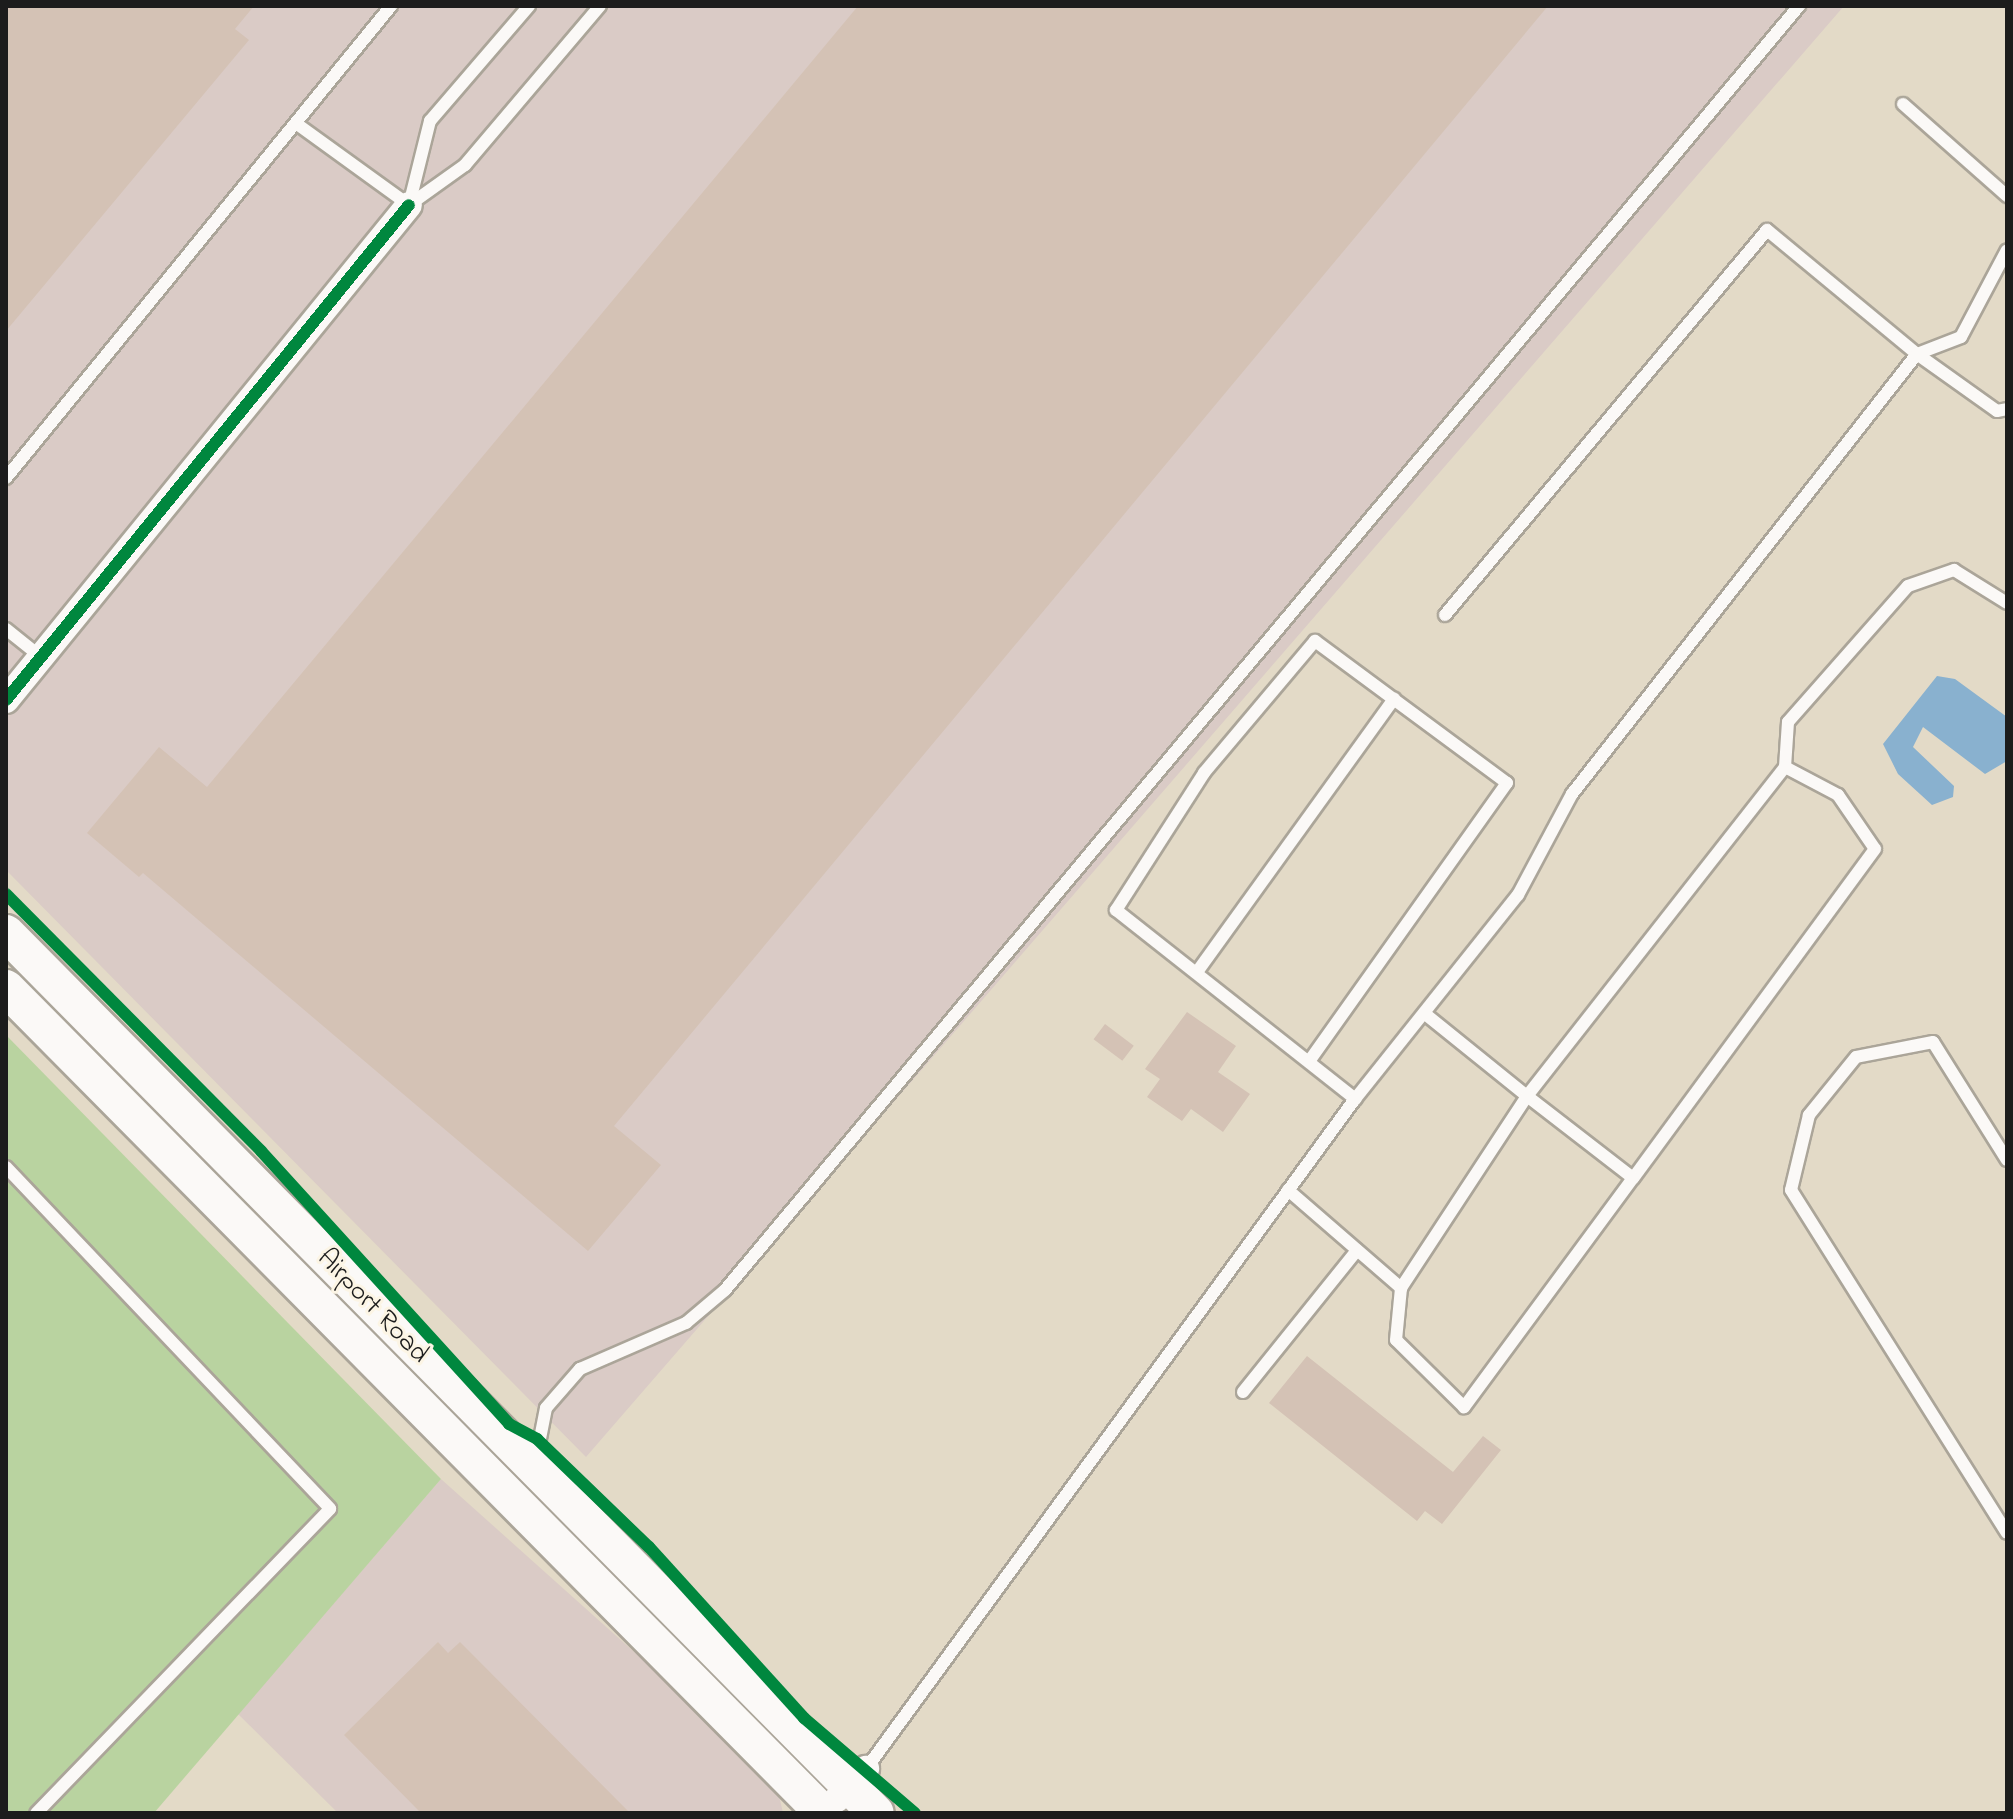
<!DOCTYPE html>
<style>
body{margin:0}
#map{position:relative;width:2013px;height:1819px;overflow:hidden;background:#e3dac7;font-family:"Indie Flower",sans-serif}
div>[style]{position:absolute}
.industrial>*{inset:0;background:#dacbc6}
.green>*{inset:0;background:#b9d3a0}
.water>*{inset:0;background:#89b1cf}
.building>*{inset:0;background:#d4c2b5;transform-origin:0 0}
.roads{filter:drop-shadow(2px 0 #aba599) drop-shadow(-2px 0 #aba599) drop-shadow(0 2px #aba599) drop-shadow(0 -2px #aba599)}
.lane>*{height:12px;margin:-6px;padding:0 6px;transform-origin:6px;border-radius:6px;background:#fbf9f7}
.street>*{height:26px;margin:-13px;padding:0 13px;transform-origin:13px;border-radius:13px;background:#fbf9f7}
.secondary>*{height:36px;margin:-18px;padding:0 18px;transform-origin:18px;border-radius:18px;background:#fbf9f7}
.cycleway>*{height:12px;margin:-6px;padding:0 6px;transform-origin:6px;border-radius:6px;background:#00873e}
span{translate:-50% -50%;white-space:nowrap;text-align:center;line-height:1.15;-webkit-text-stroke:6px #fcf5e5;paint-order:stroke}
.street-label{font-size:28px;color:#1c1c1c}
.frame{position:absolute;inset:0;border:8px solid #1c1c1c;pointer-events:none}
</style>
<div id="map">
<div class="industrial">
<div style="clip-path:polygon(6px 6px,1844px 6px,586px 1457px,6px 870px)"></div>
<div style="clip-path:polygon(441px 1479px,775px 1778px,783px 1813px,338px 1813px,238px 1714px)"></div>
</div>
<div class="green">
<div style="clip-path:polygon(6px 1035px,441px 1479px,154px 1813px,6px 1813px)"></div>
</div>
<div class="water">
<div style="clip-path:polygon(1937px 676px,1955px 679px,2007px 717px,2007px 761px,1985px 774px,1923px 727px,1913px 747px,1954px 786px,1953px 797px,1932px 805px,1898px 774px,1883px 744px)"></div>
</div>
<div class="building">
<div style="clip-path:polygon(6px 6px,254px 6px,235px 29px,249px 40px,6px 331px)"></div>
<div style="clip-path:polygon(858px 6px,1548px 6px,614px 1126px,661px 1165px,588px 1251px,143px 873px,139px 877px,87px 833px,159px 747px,207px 787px)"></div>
<div style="clip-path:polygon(1187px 1012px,1236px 1046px,1218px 1072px,1250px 1094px,1223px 1132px,1191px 1109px,1182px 1121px,1147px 1097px,1160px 1079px,1145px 1069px)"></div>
<div style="left:1105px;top:1024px;width:36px;height:19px;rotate:37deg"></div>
<div style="clip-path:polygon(1307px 1356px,1453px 1472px,1483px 1436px,1501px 1450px,1442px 1524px,1425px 1511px,1417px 1521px,1269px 1403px)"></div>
<div style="clip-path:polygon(438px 1642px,448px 1653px,460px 1642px,630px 1813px,421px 1813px,344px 1735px)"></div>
</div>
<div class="roads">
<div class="lane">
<div style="left:1903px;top:104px;width:139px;rotate:41.5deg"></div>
<div style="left:297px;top:124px;width:138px;rotate:35.9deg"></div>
<div style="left:409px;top:205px;width:69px;rotate:-35.5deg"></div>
<div style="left:465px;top:165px;width:209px;rotate:-49.7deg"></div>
<div style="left:409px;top:205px;width:87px;rotate:-76deg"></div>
<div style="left:430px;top:121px;width:152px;rotate:-49.3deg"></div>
<div style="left:6px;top:478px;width:609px;rotate:-50.8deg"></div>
<div style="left:1445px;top:615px;width:502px;rotate:-50.09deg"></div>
<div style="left:1767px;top:230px;width:195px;rotate:39.6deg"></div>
<div style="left:1917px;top:354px;width:98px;rotate:35.5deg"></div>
<div style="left:1997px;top:411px;width:10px;rotate:-11deg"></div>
<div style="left:6px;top:629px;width:45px;rotate:38.7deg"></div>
<div style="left:1785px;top:767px;width:45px;rotate:-86.2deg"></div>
<div style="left:1788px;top:722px;width:181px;rotate:-48.6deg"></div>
<div style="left:1908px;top:586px;width:49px;rotate:-19.2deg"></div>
<div style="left:1954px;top:570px;width:62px;rotate:31.9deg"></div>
<div style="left:1197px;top:972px;width:337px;rotate:-54.2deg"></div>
<div style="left:1424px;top:1013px;width:132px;rotate:38.9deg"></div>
<div style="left:1527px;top:1096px;width:418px;rotate:-51.9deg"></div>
<div style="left:1785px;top:767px;width:60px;rotate:27.8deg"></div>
<div style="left:1838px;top:795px;width:65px;rotate:55.6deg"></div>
<div style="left:1875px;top:849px;width:408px;rotate:126.3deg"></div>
<div style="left:1633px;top:1178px;width:285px;rotate:126.4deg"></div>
<div style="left:1464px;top:1407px;width:95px;rotate:-135.4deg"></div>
<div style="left:1396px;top:1340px;width:52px;rotate:-84.5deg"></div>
<div style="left:1401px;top:1288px;width:230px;rotate:-56.7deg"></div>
<div style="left:1527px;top:1096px;width:134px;rotate:37.7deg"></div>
<div style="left:1310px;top:1060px;width:340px;rotate:-54.6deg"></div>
<div style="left:1507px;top:783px;width:239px;rotate:-143.5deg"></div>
<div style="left:1315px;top:641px;width:172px;rotate:130.1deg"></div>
<div style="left:1204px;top:773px;width:163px;rotate:122.7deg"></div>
<div style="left:1116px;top:910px;width:305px;rotate:38.3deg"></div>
<div style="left:2007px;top:1160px;width:139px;rotate:-122.1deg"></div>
<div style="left:1933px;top:1042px;width:78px;rotate:169deg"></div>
<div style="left:1856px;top:1057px;width:75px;rotate:129deg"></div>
<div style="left:1809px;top:1115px;width:77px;rotate:103.5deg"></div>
<div style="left:1791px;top:1190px;width:405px;rotate:57.8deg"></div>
<div style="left:6px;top:1167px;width:471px;rotate:46.5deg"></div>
<div style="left:330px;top:1509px;width:423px;rotate:134deg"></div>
<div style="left:1288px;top:1190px;width:150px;rotate:40.9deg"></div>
<div style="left:1243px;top:1392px;width:182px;rotate:-51.2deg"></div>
<div style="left:536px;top:1459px;width:52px;rotate:-78.9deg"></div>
<div style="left:546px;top:1408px;width:52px;rotate:-48.9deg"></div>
<div style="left:580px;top:1369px;width:116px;rotate:-23.5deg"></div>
<div style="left:686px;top:1323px;width:51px;rotate:-40.2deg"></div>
<div style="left:725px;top:1290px;width:1674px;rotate:-50.09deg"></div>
<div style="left:866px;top:1769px;width:829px;rotate:-53.88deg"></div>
<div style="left:1355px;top:1099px;width:261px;rotate:-51.4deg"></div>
<div style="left:1518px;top:895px;width:115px;rotate:-61.9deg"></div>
<div style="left:1572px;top:794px;width:559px;rotate:-51.9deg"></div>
<div style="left:1917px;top:354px;width:47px;rotate:-21.1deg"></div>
<div style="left:1961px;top:337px;width:98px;rotate:-62.1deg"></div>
</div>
<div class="street">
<div style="left:6px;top:700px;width:638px;rotate:-50.85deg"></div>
<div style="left:837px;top:1799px;width:42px;rotate:-46deg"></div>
</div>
<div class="secondary">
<div style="left:6px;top:933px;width:1237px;rotate:45.33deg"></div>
<div style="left:6px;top:988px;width:1161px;rotate:45.28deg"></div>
</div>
</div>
<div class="cycleway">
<div style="left:6px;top:700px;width:638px;rotate:-50.85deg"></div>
<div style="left:6px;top:894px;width:362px;rotate:45.2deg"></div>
<div style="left:261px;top:1151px;width:369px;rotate:47.7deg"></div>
<div style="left:509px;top:1424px;width:32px;rotate:28deg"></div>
<div style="left:537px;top:1439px;width:156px;rotate:44deg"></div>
<div style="left:649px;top:1547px;width:231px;rotate:47.8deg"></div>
<div style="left:804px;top:1718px;width:146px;rotate:40.6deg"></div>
</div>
<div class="street-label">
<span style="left:372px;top:1307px;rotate:46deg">Airport Road</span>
</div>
<div class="frame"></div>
</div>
